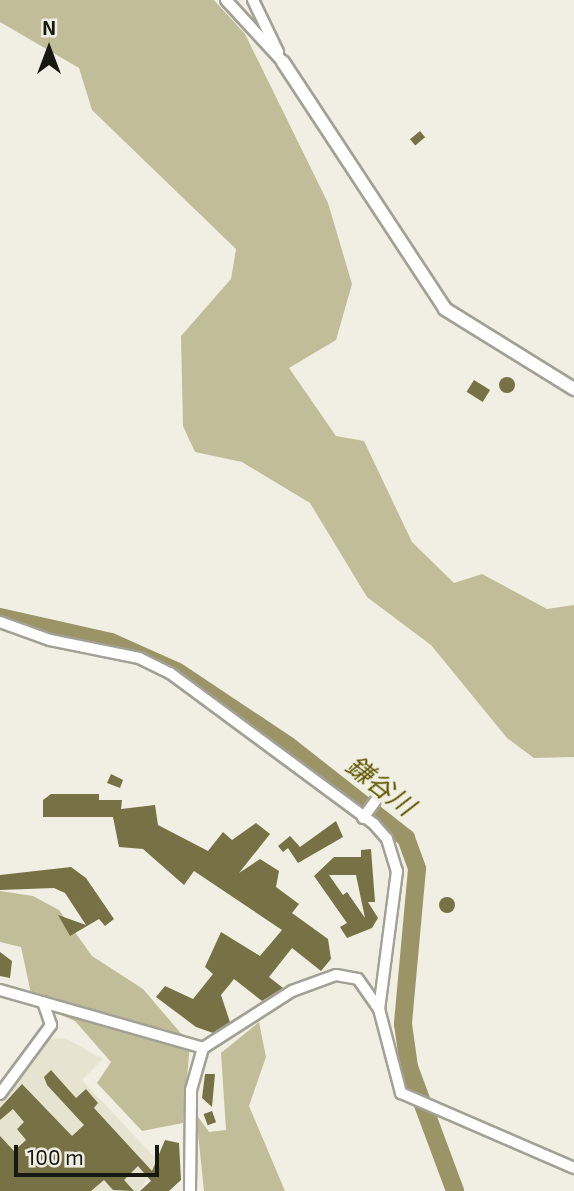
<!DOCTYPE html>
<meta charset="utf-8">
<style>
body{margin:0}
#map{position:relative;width:574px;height:1191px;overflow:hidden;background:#f1efe3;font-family:"Exo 2","Noto Sans JP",sans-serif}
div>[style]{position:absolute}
.built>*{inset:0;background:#e6e4d1}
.green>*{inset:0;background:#c1bd98}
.river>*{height:18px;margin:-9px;padding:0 9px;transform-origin:9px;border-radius:9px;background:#9a9467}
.building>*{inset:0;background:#777245;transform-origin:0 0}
.round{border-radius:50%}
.roads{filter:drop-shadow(2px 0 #a2a196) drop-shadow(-2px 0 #a2a196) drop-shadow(0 2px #a2a196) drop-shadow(0 -2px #a2a196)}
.minor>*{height:10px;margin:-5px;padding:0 5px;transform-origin:5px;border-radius:5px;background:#fff}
.tertiary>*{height:12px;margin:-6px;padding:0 6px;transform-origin:6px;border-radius:6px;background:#fff}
span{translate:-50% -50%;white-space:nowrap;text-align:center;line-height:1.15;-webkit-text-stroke:7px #f1efe3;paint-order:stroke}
.water-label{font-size:26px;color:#5f5601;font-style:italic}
.north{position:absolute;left:14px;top:14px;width:70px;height:70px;-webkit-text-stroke:5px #f1efe3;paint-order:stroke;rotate:0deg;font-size:19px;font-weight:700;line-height:28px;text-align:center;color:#181813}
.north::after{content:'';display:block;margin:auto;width:24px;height:32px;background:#181813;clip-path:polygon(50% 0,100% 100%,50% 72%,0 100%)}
.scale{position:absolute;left:14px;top:1145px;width:145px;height:32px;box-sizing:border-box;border:4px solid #181813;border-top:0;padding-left:9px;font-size:21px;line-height:24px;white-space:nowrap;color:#181813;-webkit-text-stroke:5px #f1efe3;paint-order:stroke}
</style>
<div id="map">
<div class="built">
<div style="clip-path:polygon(65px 1038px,103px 1059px,82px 1080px,159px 1162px,139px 1191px,0 1191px,0 1100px,49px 1039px)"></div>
</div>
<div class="green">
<div style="clip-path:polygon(0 0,214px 0,245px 34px,328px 203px,352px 284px,336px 340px,289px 368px,336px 436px,364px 441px,412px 542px,454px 583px,482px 574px,547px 609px,574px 605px,574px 757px,534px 758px,507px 738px,431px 645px,367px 597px,310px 503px,242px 462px,195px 452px,183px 426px,181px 336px,231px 279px,236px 249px,92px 110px,79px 68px,0 22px)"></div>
<div style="clip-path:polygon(0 891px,33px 896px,59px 910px,92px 956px,143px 989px,190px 1044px,183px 1123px,142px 1131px,97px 1083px,111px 1062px,75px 1021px,33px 1003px,21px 947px,0 942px)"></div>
<div style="clip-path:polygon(259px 1022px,266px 1057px,249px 1106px,285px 1191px,204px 1191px,196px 1114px,209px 1132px,226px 1130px,221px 1053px)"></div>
</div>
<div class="river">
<div style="left:0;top:617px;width:114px;rotate:12.7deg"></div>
<div style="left:111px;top:642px;width:73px;rotate:24.1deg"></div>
<div style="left:178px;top:672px;width:133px;rotate:33.7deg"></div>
<div style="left:289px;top:746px;width:149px;rotate:38.2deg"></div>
<div style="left:406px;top:838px;width:33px;rotate:70deg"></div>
<div style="left:417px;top:869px;width:156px;rotate:95.2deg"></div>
<div style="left:403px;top:1024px;width:43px;rotate:82.1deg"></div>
<div style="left:409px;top:1067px;width:132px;rotate:69.6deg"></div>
</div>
<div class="building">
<div style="left:420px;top:131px;width:8px;height:13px;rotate:50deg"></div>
<div class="round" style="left:499px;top:377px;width:16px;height:16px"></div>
<div style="left:474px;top:380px;width:19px;height:14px;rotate:32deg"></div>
<div style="clip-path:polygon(111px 774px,123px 780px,120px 788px,107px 783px)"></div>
<div style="clip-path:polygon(51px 794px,99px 794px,99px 800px,122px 800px,121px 809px,155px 805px,158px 825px,208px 851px,223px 832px,232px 840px,256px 823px,270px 834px,239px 873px,260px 859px,279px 871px,276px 887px,299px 904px,292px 913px,328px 939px,331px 959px,321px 971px,292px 948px,269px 977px,283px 988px,262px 1001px,234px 979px,221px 995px,230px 1022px,213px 1033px,196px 1027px,156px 997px,165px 986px,193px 999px,213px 974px,205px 967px,221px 932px,260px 956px,282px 930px,194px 871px,184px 885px,143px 849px,119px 847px,113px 817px,43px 817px,43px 800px)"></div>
<div style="clip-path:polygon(336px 821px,343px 837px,298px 863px,288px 848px,283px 852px,278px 846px,290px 836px,300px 847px)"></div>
<div style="clip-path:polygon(evenodd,371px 849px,375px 902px,368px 902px,378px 918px,372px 928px,347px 938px,340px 927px,347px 923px,314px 876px,334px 857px,361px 857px,361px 850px,371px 849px,329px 875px,356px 875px,365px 918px,347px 892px,343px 895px,329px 875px)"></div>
<div style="clip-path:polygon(71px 867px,86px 878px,114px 919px,105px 926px,99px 919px,70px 936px,58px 915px,86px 925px,65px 893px,54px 888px,0 890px,0 875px)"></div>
<div class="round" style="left:439px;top:897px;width:16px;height:16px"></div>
<div style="clip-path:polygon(0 952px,12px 961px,10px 978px,0 976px)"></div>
<div style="clip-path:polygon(51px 1070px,76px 1098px,86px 1089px,98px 1103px,94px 1108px,152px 1171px,165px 1140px,179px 1143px,181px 1180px,169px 1191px,140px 1191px,151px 1181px,138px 1166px,124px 1180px,134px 1191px,113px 1190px,104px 1180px,91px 1191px,0 1191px,0 1136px,14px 1151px,26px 1140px,17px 1129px,24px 1122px,13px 1109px,0 1120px,0 1108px,22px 1084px,72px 1136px,84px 1125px,47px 1085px,44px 1077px)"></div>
<div style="clip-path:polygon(205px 1074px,215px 1074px,212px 1107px,202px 1098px)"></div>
<div style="left:212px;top:1111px;width:12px;height:9px;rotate:70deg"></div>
</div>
<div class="roads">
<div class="minor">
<div style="left:226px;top:0;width:84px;rotate:47.4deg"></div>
<div style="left:253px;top:0;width:58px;rotate:64.3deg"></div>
<div style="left:0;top:622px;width:53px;rotate:19.8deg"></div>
<div style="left:50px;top:640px;width:91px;rotate:11.4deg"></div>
<div style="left:139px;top:658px;width:34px;rotate:26deg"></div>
<div style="left:170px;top:673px;width:254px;rotate:36.5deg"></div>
<div style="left:374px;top:824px;width:20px;rotate:49deg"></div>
<div style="left:387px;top:839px;width:34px;rotate:73deg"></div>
<div style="left:397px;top:871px;width:139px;rotate:97.4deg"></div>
<div style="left:379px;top:1009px;width:87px;rotate:75.3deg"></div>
<div style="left:401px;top:1093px;width:189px;rotate:23.4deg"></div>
<div style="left:363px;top:818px;width:27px;rotate:-54deg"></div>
<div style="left:0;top:990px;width:211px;rotate:15.9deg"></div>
<div style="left:203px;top:1048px;width:106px;rotate:-32.6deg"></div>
<div style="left:292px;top:991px;width:47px;rotate:-20deg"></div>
<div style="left:336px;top:975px;width:22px;rotate:10deg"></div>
<div style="left:358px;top:979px;width:37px;rotate:55deg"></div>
<div style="left:0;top:1094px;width:86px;rotate:-53.5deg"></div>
<div style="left:51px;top:1025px;width:24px;rotate:-109deg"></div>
<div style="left:190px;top:1191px;width:101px;rotate:-89.4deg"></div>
<div style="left:191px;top:1090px;width:44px;rotate:-74.1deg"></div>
</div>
<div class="tertiary">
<div style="left:283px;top:62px;width:295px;rotate:56.7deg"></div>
<div style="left:445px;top:309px;width:152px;rotate:31.8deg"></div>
</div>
</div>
<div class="water-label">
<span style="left:381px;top:785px;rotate:38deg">鎌谷川</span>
</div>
<div class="north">N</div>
<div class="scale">100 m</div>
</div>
